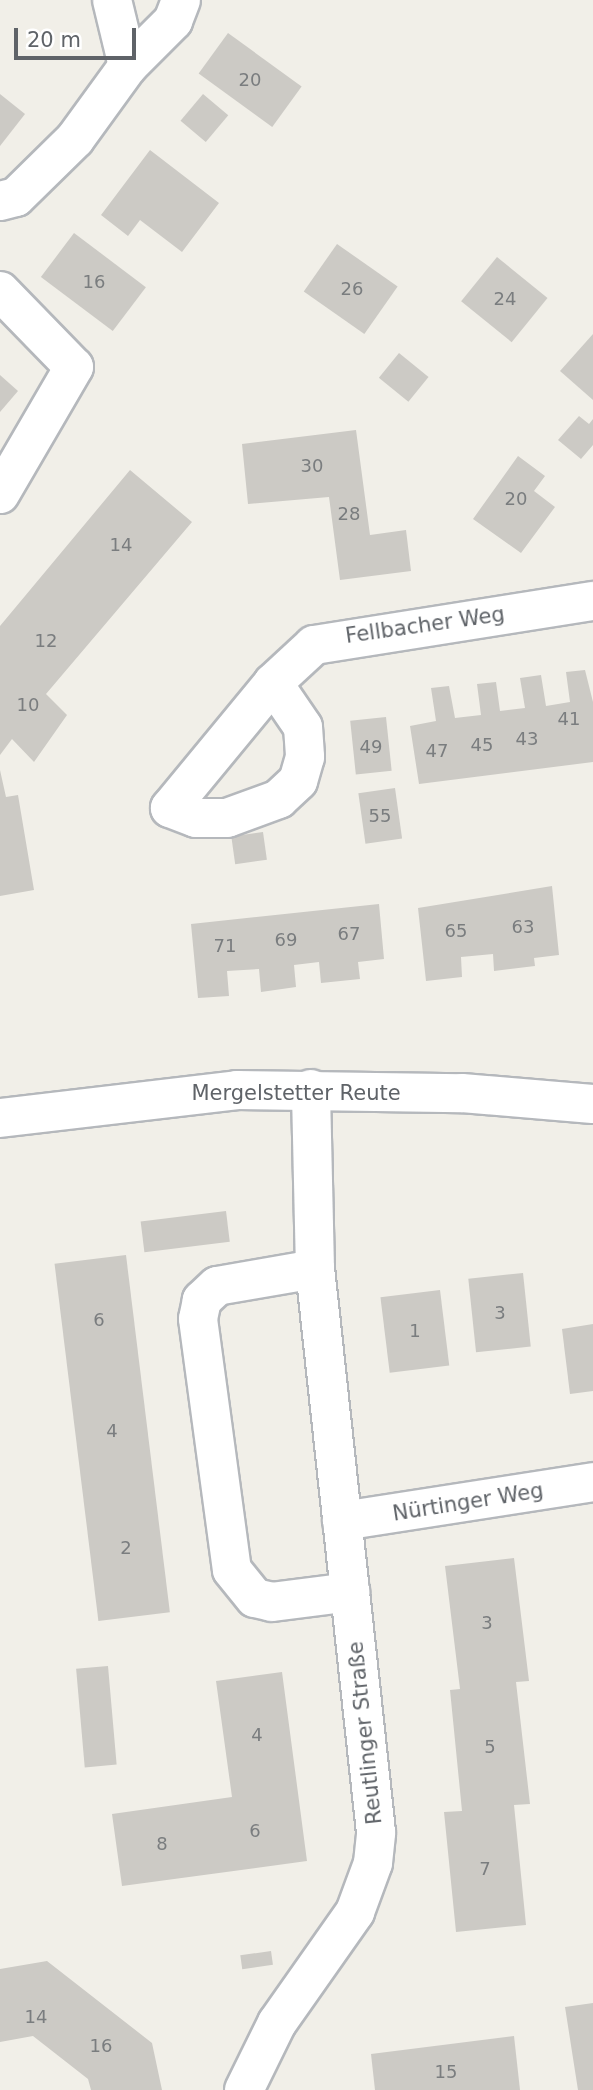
<!DOCTYPE html>
<meta charset="utf-8">
<style>
body{margin:0}
#map{position:relative;width:593px;height:2090px;overflow:hidden;background:#f1efe8;font-family:"DejaVu Sans",sans-serif}
div>[style]{position:absolute}
.building>*{inset:0;background:#cccac5;transform-origin:0 0}
.roads{filter:drop-shadow(2px 0 #b5b8bc) drop-shadow(-2px 0 #b5b8bc) drop-shadow(0 2px #b5b8bc) drop-shadow(0 -2px #b5b8bc)}
.street>*{height:38px;margin:-19px;padding:0 19px;transform-origin:19px;border-radius:19px;background:#fff}
.secondary>*{height:38px;margin:-19px;padding:0 19px;transform-origin:19px;border-radius:19px;background:#fff}
span{translate:-50% -50%;white-space:nowrap;text-align:center;line-height:1.15;-webkit-text-stroke:5px #fff;paint-order:stroke}
.number-label{font-size:18px;color:#7a7d7f}
.number-label span{-webkit-text-stroke-width:0}
.street-label{font-size:21px;color:#5f6368}
.scale{position:absolute;left:14px;top:28px;width:122px;height:32px;box-sizing:border-box;border:4px solid #5f6368;border-top:0;padding-left:9px;font-size:21px;line-height:24px;white-space:nowrap;color:#5f6368;-webkit-text-stroke:5px #fff;paint-order:stroke}
</style>
<div id="map">
<div class="building">
<div style="left:228px;top:33px;width:91px;height:50px;rotate:36deg"></div>
<div style="clip-path:polygon(0 94px,25px 114px,0 146px)"></div>
<div style="left:203px;top:94px;width:33px;height:35px;rotate:40deg"></div>
<div style="clip-path:polygon(150px 150px,219px 203px,182px 252px,140px 220px,128px 236px,101px 215px)"></div>
<div style="left:74px;top:233px;width:90px;height:55px;rotate:37deg"></div>
<div style="left:337px;top:244px;width:74px;height:58px;rotate:35deg"></div>
<div style="left:497px;top:257px;width:65px;height:57px;rotate:39deg"></div>
<div style="clip-path:polygon(593px 334px,593px 400px,560px 371px)"></div>
<div style="left:399px;top:353px;width:38px;height:32px;rotate:39deg"></div>
<div style="clip-path:polygon(0 375px,18px 391px,0 412px)"></div>
<div style="clip-path:polygon(579px 416px,589px 424px,593px 419px,593px 445px,581px 459px,558px 440px)"></div>
<div style="clip-path:polygon(356px 430px,370px 535px,406px 530px,411px 571px,340px 580px,329px 497px,248px 504px,242px 444px)"></div>
<div style="clip-path:polygon(518px 456px,545px 476px,534px 491px,555px 507px,521px 553px,473px 519px)"></div>
<div style="clip-path:polygon(130px 470px,192px 522px,46px 694px,67px 715px,34px 762px,12px 739px,0 755px,0 626px)"></div>
<div style="clip-path:polygon(585px 670px,593px 702px,593px 762px,419px 784px,410px 726px,436px 721px,431px 688px,449px 686px,455px 718px,481px 715px,477px 684px,496px 682px,500px 711px,525px 708px,520px 678px,541px 675px,546px 706px,570px 702px,566px 672px)"></div>
<div style="left:386px;top:717px;width:54px;height:36px;rotate:84deg"></div>
<div style="clip-path:polygon(0 770px,6px 797px,18px 795px,34px 890px,0 896px)"></div>
<div style="left:395px;top:788px;width:51px;height:37px;rotate:82deg"></div>
<div style="left:263px;top:832px;width:28px;height:32px;rotate:82deg"></div>
<div style="clip-path:polygon(552px 886px,559px 955px,534px 958px,535px 966px,494px 971px,493px 954px,461px 957px,462px 977px,426px 981px,418px 908px)"></div>
<div style="clip-path:polygon(379px 904px,384px 959px,358px 962px,360px 979px,321px 983px,319px 962px,294px 965px,296px 987px,261px 992px,259px 969px,227px 971px,229px 996px,198px 998px,191px 924px)"></div>
<div style="left:226px;top:1211px;width:31px;height:86px;rotate:83deg"></div>
<div style="left:126px;top:1255px;width:360px;height:72px;rotate:83deg"></div>
<div style="left:523px;top:1273px;width:74px;height:55px;rotate:84deg"></div>
<div style="left:440px;top:1290px;width:76px;height:60px;rotate:83deg"></div>
<div style="clip-path:polygon(593px 1324px,593px 1391px,570px 1394px,562px 1329px)"></div>
<div style="clip-path:polygon(514px 1558px,529px 1681px,516px 1682px,530px 1804px,514px 1805px,526px 1925px,456px 1932px,444px 1812px,462px 1811px,450px 1690px,460px 1689px,445px 1566px)"></div>
<div style="left:108px;top:1666px;width:99px;height:32px;rotate:85deg"></div>
<div style="clip-path:polygon(282px 1672px,307px 1861px,122px 1886px,112px 1814px,232px 1797px,216px 1681px)"></div>
<div style="left:271px;top:1951px;width:14px;height:31px;rotate:82deg"></div>
<div style="clip-path:polygon(47px 1961px,152px 2043px,162px 2090px,91px 2090px,88px 2079px,33px 2036px,0 2042px,0 1969px)"></div>
<div style="clip-path:polygon(593px 2003px,593px 2090px,578px 2090px,565px 2007px)"></div>
<div style="clip-path:polygon(514px 2036px,520px 2090px,375px 2090px,371px 2054px)"></div>
</div>
<div class="roads">
<div class="street">
<div style="left:112px;top:0;width:68px;rotate:76.4deg"></div>
<div style="left:0;top:201px;width:16px;rotate:-14deg"></div>
<div style="left:16px;top:197px;width:83px;rotate:-44.5deg"></div>
<div style="left:75px;top:139px;width:90px;rotate:-54deg"></div>
<div style="left:128px;top:66px;width:64px;rotate:-45deg"></div>
<div style="left:173px;top:21px;width:22px;rotate:-69deg"></div>
<div style="left:0;top:291px;width:106px;rotate:45.8deg"></div>
<div style="left:74px;top:367px;width:147px;rotate:120.2deg"></div>
<div style="left:273px;top:683px;width:53px;rotate:55.7deg"></div>
<div style="left:303px;top:727px;width:30px;rotate:86deg"></div>
<div style="left:305px;top:757px;width:25px;rotate:106deg"></div>
<div style="left:298px;top:781px;width:26px;rotate:137deg"></div>
<div style="left:279px;top:799px;width:55px;rotate:159.9deg"></div>
<div style="left:227px;top:818px;width:31px;rotate:180deg"></div>
<div style="left:196px;top:818px;width:28px;rotate:-159deg"></div>
<div style="left:170px;top:808px;width:162px;rotate:-50.5deg"></div>
<div style="left:273px;top:683px;width:56px;rotate:-42.8deg"></div>
<div style="left:314px;top:645px;width:282px;rotate:-9deg"></div>
<div style="left:315px;top:1269px;width:99px;rotate:170.2deg"></div>
<div style="left:217px;top:1286px;width:21px;rotate:137deg"></div>
<div style="left:202px;top:1300px;width:19px;rotate:102deg"></div>
<div style="left:198px;top:1319px;width:253px;rotate:82.3deg"></div>
<div style="left:232px;top:1570px;width:36px;rotate:51deg"></div>
<div style="left:255px;top:1598px;width:17px;rotate:13deg"></div>
<div style="left:272px;top:1602px;width:79px;rotate:-7.3deg"></div>
<div style="left:342px;top:1521px;width:254px;rotate:-8.8deg"></div>
<div style="left:244px;top:2090px;width:75px;rotate:-63.8deg"></div>
<div style="left:277px;top:2023px;width:136px;rotate:-54.9deg"></div>
<div style="left:355px;top:1912px;width:52px;rotate:-69.8deg"></div>
<div style="left:373px;top:1863px;width:31px;rotate:-84deg"></div>
<div style="left:376px;top:1832px;width:566px;rotate:-96.18deg"></div>
<div style="left:315px;top:1269px;width:180px;rotate:-91.3deg"></div>
</div>
<div class="secondary">
<div style="left:0;top:1118px;width:239px;rotate:-6.7deg"></div>
<div style="left:237px;top:1090px;width:225px;rotate:0.8deg"></div>
<div style="left:462px;top:1093px;width:131px;rotate:4.8deg"></div>
</div>
</div>
<div class="number-label">
<span style="left:250px;top:80px">20</span>
<span style="left:94px;top:282px">16</span>
<span style="left:352px;top:289px">26</span>
<span style="left:505px;top:299px">24</span>
<span style="left:312px;top:466px">30</span>
<span style="left:516px;top:499px">20</span>
<span style="left:349px;top:514px">28</span>
<span style="left:121px;top:545px">14</span>
<span style="left:46px;top:641px">12</span>
<span style="left:28px;top:705px">10</span>
<span style="left:569px;top:719px">41</span>
<span style="left:527px;top:739px">43</span>
<span style="left:482px;top:745px">45</span>
<span style="left:371px;top:747px">49</span>
<span style="left:437px;top:751px">47</span>
<span style="left:380px;top:816px">55</span>
<span style="left:523px;top:927px">63</span>
<span style="left:456px;top:931px">65</span>
<span style="left:349px;top:934px">67</span>
<span style="left:286px;top:940px">69</span>
<span style="left:225px;top:946px">71</span>
<span style="left:500px;top:1313px">3</span>
<span style="left:99px;top:1320px">6</span>
<span style="left:415px;top:1331px">1</span>
<span style="left:112px;top:1431px">4</span>
<span style="left:126px;top:1548px">2</span>
<span style="left:487px;top:1623px">3</span>
<span style="left:257px;top:1735px">4</span>
<span style="left:490px;top:1747px">5</span>
<span style="left:255px;top:1831px">6</span>
<span style="left:162px;top:1844px">8</span>
<span style="left:485px;top:1869px">7</span>
<span style="left:36px;top:2017px">14</span>
<span style="left:101px;top:2046px">16</span>
<span style="left:446px;top:2072px">15</span>
</div>
<div class="street-label">
<span style="left:425px;top:625px;rotate:-8deg">Fellbacher Weg</span>
<span style="left:296px;top:1093px">Mergelstetter Reute</span>
<span style="left:468px;top:1502px;rotate:-9deg">Nürtinger Weg</span>
<span style="left:365px;top:1733px;rotate:-96deg">Reutlinger Straße</span>
</div>
<div class="scale">20 m</div>
</div>
